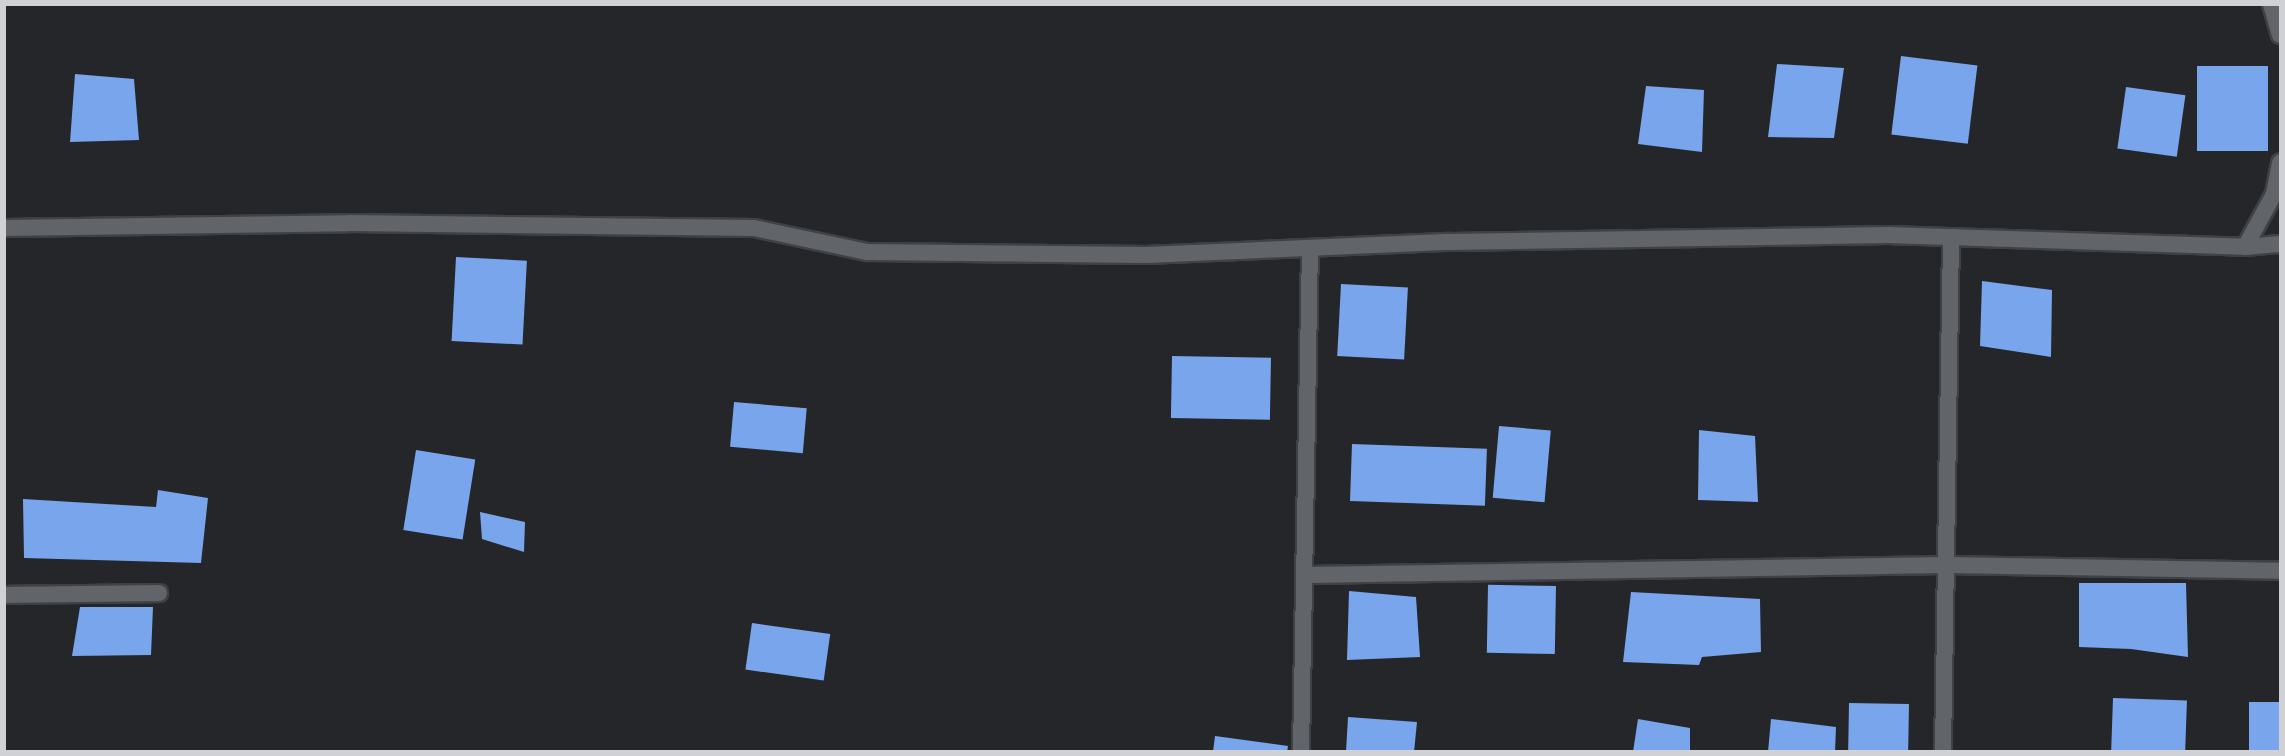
<!DOCTYPE html>
<style>
body{margin:0}
#map{position:relative;width:2285px;height:756px;overflow:hidden;background:#24262a;font-family:"Public Sans",sans-serif}
div>[style]{position:absolute}
.building>*{inset:0;background:#78a5ec;transform-origin:0 0}
.roads{filter:drop-shadow(2px 0 #3f4145) drop-shadow(-2px 0 #3f4145) drop-shadow(0 2px #3f4145) drop-shadow(0 -2px #3f4145)}
.minor>*{height:16px;margin:-8px;padding:0 8px;transform-origin:8px;border-radius:8px;background:#616469}
.tertiary>*{height:16px;margin:-8px;padding:0 8px;transform-origin:8px;border-radius:8px;background:#616469}
span{translate:-50% -50%;white-space:nowrap;text-align:center;line-height:1.15;-webkit-text-stroke:6px #1a1d21;paint-order:stroke}
.frame{position:absolute;inset:0;border:6px solid #cfd1d4;pointer-events:none}
</style>
<div id="map">
<div class="building">
<div style="left:1901px;top:56px;width:77px;height:79px;rotate:7deg"></div>
<div style="clip-path:polygon(1777px 64px,1844px 68px,1834px 138px,1768px 137px)"></div>
<div style="left:2197px;top:66px;width:71px;height:85px"></div>
<div style="clip-path:polygon(75px 74px,134px 79px,139px 140px,70px 142px)"></div>
<div style="clip-path:polygon(1646px 86px,1704px 90px,1702px 152px,1638px 144px)"></div>
<div style="left:2126px;top:87px;width:60px;height:62px;rotate:8deg"></div>
<div style="left:456px;top:257px;width:71px;height:84px;rotate:3deg"></div>
<div style="clip-path:polygon(1982px 281px,2052px 290px,2051px 357px,1980px 346px)"></div>
<div style="left:1341px;top:284px;width:67px;height:72px;rotate:3deg"></div>
<div style="left:1172px;top:356px;width:99px;height:62px;rotate:1deg"></div>
<div style="left:734px;top:402px;width:73px;height:45px;rotate:5deg"></div>
<div style="left:1499px;top:426px;width:52px;height:72px;rotate:5deg"></div>
<div style="clip-path:polygon(1699px 430px,1755px 436px,1758px 502px,1698px 500px)"></div>
<div style="left:1352px;top:444px;width:135px;height:57px;rotate:2deg"></div>
<div style="left:416px;top:450px;width:60px;height:81px;rotate:9deg"></div>
<div style="clip-path:polygon(158px 490px,208px 498px,201px 563px,24px 558px,23px 499px,156px 507px)"></div>
<div style="clip-path:polygon(480px 512px,525px 522px,524px 552px,482px 539px)"></div>
<div style="clip-path:polygon(2079px 583px,2186px 583px,2188px 657px,2131px 649px,2079px 647px)"></div>
<div style="left:1556px;top:586px;width:68px;height:68px;rotate:91deg"></div>
<div style="clip-path:polygon(1349px 591px,1416px 597px,1420px 657px,1347px 660px)"></div>
<div style="clip-path:polygon(1631px 592px,1760px 599px,1761px 652px,1702px 657px,1699px 665px,1623px 662px)"></div>
<div style="clip-path:polygon(80px 607px,153px 607px,151px 655px,72px 656px)"></div>
<div style="left:752px;top:623px;width:79px;height:47px;rotate:8deg"></div>
<div style="left:2113px;top:698px;width:74px;height:54px;rotate:2deg"></div>
<div style="left:2280px;top:702px;width:50px;height:31px;rotate:90deg"></div>
<div style="left:1849px;top:703px;width:60px;height:49px;rotate:1deg"></div>
<div style="clip-path:polygon(1348px 717px,1417px 722px,1414px 752px,1346px 752px)"></div>
<div style="clip-path:polygon(1638px 719px,1690px 728px,1690px 752px,1633px 752px)"></div>
<div style="clip-path:polygon(1771px 719px,1836px 727px,1835px 752px,1768px 752px)"></div>
<div style="clip-path:polygon(1215px 736px,1288px 746px,1287px 752px,1213px 752px)"></div>
</div>
<div class="roads">
<div class="minor">
<div style="left:2271px;top:4px;width:32px;rotate:74deg"></div>
<div style="left:2245px;top:247px;width:60px;rotate:-61.3deg"></div>
<div style="left:2274px;top:194px;width:32px;rotate:-79deg"></div>
<div style="left:1305px;top:575px;width:641px;rotate:-0.89deg"></div>
<div style="left:1946px;top:565px;width:334px;rotate:1deg"></div>
<div style="left:4px;top:595px;width:155px;rotate:-0.7deg"></div>
<div style="left:1301px;top:752px;width:504px;rotate:-88.98deg"></div>
<div style="left:1943px;top:752px;width:515px;rotate:-89.11deg"></div>
</div>
<div class="tertiary">
<div style="left:4px;top:228px;width:345px;rotate:-0.8deg"></div>
<div style="left:349px;top:223px;width:405px;rotate:0.7deg"></div>
<div style="left:754px;top:228px;width:116px;rotate:12deg"></div>
<div style="left:867px;top:252px;width:280px;rotate:0.6deg"></div>
<div style="left:1147px;top:255px;width:303px;rotate:-2.5deg"></div>
<div style="left:1450px;top:242px;width:438px;rotate:-0.9deg"></div>
<div style="left:1888px;top:235px;width:357px;rotate:1.9deg"></div>
<div style="left:2245px;top:247px;width:35px;rotate:-5deg"></div>
</div>
</div>
<div class="frame"></div>
</div>
